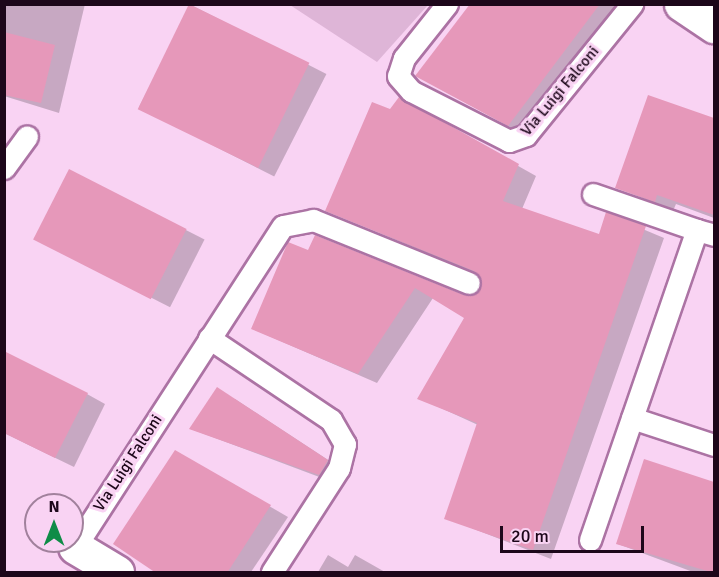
<!DOCTYPE html>
<style>
body{margin:0}
#map{position:relative;width:719px;height:577px;overflow:hidden;background:#f9d3f3;font-family:Signika,sans-serif}
div>[style]{position:absolute}
.green>*{inset:0;background:#deb5d7}
.shadow>*{inset:0;background:#0003;transform-origin:0 0}
.building>*{inset:0;background:#e698ba;transform-origin:0 0}
.roads{filter:drop-shadow(2px 0 #ac73a4) drop-shadow(-2px 0 #ac73a4) drop-shadow(0 2px #ac73a4) drop-shadow(0 -2px #ac73a4)}
.lane>*{height:21px;margin:-10.5px;padding:0 10.5px;transform-origin:10.5px;border-radius:10.5px;background:#fff}
.street>*{height:33px;margin:-16.5px;padding:0 16.5px;transform-origin:16.5px;border-radius:16.5px;background:#fff}
span{translate:-50% -50%;white-space:nowrap;text-align:center;line-height:1.15;-webkit-text-stroke:6px #f9d3f3;paint-order:stroke}
.street-label{font-size:16px;color:#1d071a}
.frame{position:absolute;inset:0;border:6px solid #1d071a;pointer-events:none}
.north{position:absolute;left:24px;top:493px;width:60px;height:60px;box-sizing:border-box;background:#f9d3f3;border:2px solid #a1819c;border-radius:50%;rotate:0deg;font-size:16px;font-weight:700;line-height:24px;text-align:center;color:#1d071a}
.north::after{content:'';display:block;margin:auto;width:21px;height:27px;background:#0f8c47;clip-path:polygon(50% 0,100% 100%,50% 72%,0 100%)}
.scale{position:absolute;left:500px;top:526px;width:144px;height:27px;box-sizing:border-box;border:3px solid #1d071a;border-top:0;padding-left:8px;font-size:18px;line-height:21px;white-space:nowrap;color:#1d071a;-webkit-text-stroke:4px #f9d3f3;paint-order:stroke}
</style>
<div id="map">
<div class="green">
<div style="clip-path:polygon(290px 5px,428px 5px,377px 62px)"></div>
</div>
<div class="shadow">
<div style="clip-path:polygon(4px 4px,85px 4px,59px 113px,4px 96px)"></div>
<div style="clip-path:polygon(471px 4px,626px 4px,527px 136px,435px 86px)"></div>
<div style="left:191px;top:5px;width:152px;height:115px;rotate:27deg"></div>
<div style="clip-path:polygon(649px 97px,714px 120px,714px 218px,676px 204px,673px 211px,617px 187px)"></div>
<div style="clip-path:polygon(400px 99px,536px 176px,522px 209px,600px 236px,607px 214px,664px 238px,551px 559px,446px 518px,478px 425px,419px 398px,466px 318px,433px 298px,377px 383px,253px 329px,309px 252px,464px 296px,482px 289px,476px 274px,327px 210px)"></div>
<div style="left:70px;top:171px;width:151px;height:76px;rotate:27deg"></div>
<div style="clip-path:polygon(87px 394px,105px 404px,74px 467px,4px 433px)"></div>
<div style="clip-path:polygon(235px 399px,345px 471px,338px 484px,191px 429px)"></div>
<div style="clip-path:polygon(176px 452px,288px 517px,251px 572px,158px 572px)"></div>
<div style="clip-path:polygon(645px 461px,714px 484px,714px 572px,693px 572px,618px 544px)"></div>
<div style="clip-path:polygon(328px 555px,348px 567px,355px 555px,385px 572px,318px 572px)"></div>
</div>
<div class="building">
<div style="left:189px;top:4px;width:134px;height:117px;rotate:26deg"></div>
<div style="clip-path:polygon(470px 4px,600px 4px,508px 126px,415px 76px)"></div>
<div style="clip-path:polygon(4px 32px,55px 45px,41px 103px,4px 95px)"></div>
<div style="clip-path:polygon(648px 95px,714px 118px,714px 215px,657px 195px,655px 202px,615px 188px)"></div>
<div style="clip-path:polygon(399px 97px,519px 164px,503px 201px,599px 234px,606px 212px,646px 226px,533px 550px,444px 519px,477px 423px,417px 399px,464px 318px,415px 288px,358px 374px,251px 329px,288px 242px,308px 250px,315px 235px,464px 295px,481px 288px,474px 271px,325px 211px,372px 102px,390px 109px)"></div>
<div style="left:69px;top:169px;width:132px;height:79px;rotate:27deg"></div>
<div style="clip-path:polygon(4px 351px,88px 393px,55px 458px,4px 433px)"></div>
<div style="clip-path:polygon(217px 387px,328px 460px,319px 475px,189px 429px)"></div>
<div style="clip-path:polygon(175px 450px,271px 505px,227px 573px,156px 573px,113px 544px)"></div>
<div style="clip-path:polygon(644px 459px,714px 482px,714px 573px,616px 544px)"></div>
</div>
<div class="roads">
<div class="lane">
<div style="left:447px;top:4px;width:69px;rotate:128.5deg"></div>
<div style="left:404px;top:58px;width:19px;rotate:108deg"></div>
<div style="left:398px;top:76px;width:20px;rotate:49deg"></div>
<div style="left:411px;top:91px;width:110px;rotate:27deg"></div>
<div style="left:509px;top:141px;width:18px;rotate:-19deg"></div>
<div style="left:526px;top:135px;width:169px;rotate:-51deg"></div>
<div style="left:4px;top:168px;width:39px;rotate:-54deg"></div>
<div style="left:593px;top:194px;width:110px;rotate:19.1deg"></div>
<div style="left:209px;top:338px;width:147px;rotate:33.9deg"></div>
<div style="left:331px;top:420px;width:28px;rotate:60deg"></div>
<div style="left:345px;top:444px;width:25px;rotate:104deg"></div>
<div style="left:339px;top:468px;width:124px;rotate:122.8deg"></div>
<div style="left:632px;top:418px;width:86px;rotate:18.2deg"></div>
<div style="left:590px;top:540px;width:328px;rotate:-71deg"></div>
<div style="left:697px;top:230px;width:18px;rotate:16deg"></div>
<div style="left:75px;top:547px;width:382px;rotate:-57.1deg"></div>
<div style="left:283px;top:226px;width:31px;rotate:-11deg"></div>
<div style="left:313px;top:220px;width:168px;rotate:22deg"></div>
</div>
<div class="street">
<div style="left:681px;top:4px;width:40px;rotate:34deg"></div>
<div style="left:75px;top:547px;width:49px;rotate:30.8deg"></div>
</div>
</div>
<div class="street-label">
<span style="left:560px;top:91px;rotate:-50deg">Via Luigi Falconi</span>
<span style="left:128px;top:463px;rotate:-57deg">Via Luigi Falconi</span>
</div>
<div class="frame"></div>
<div class="north">N</div>
<div class="scale">20 m</div>
</div>
